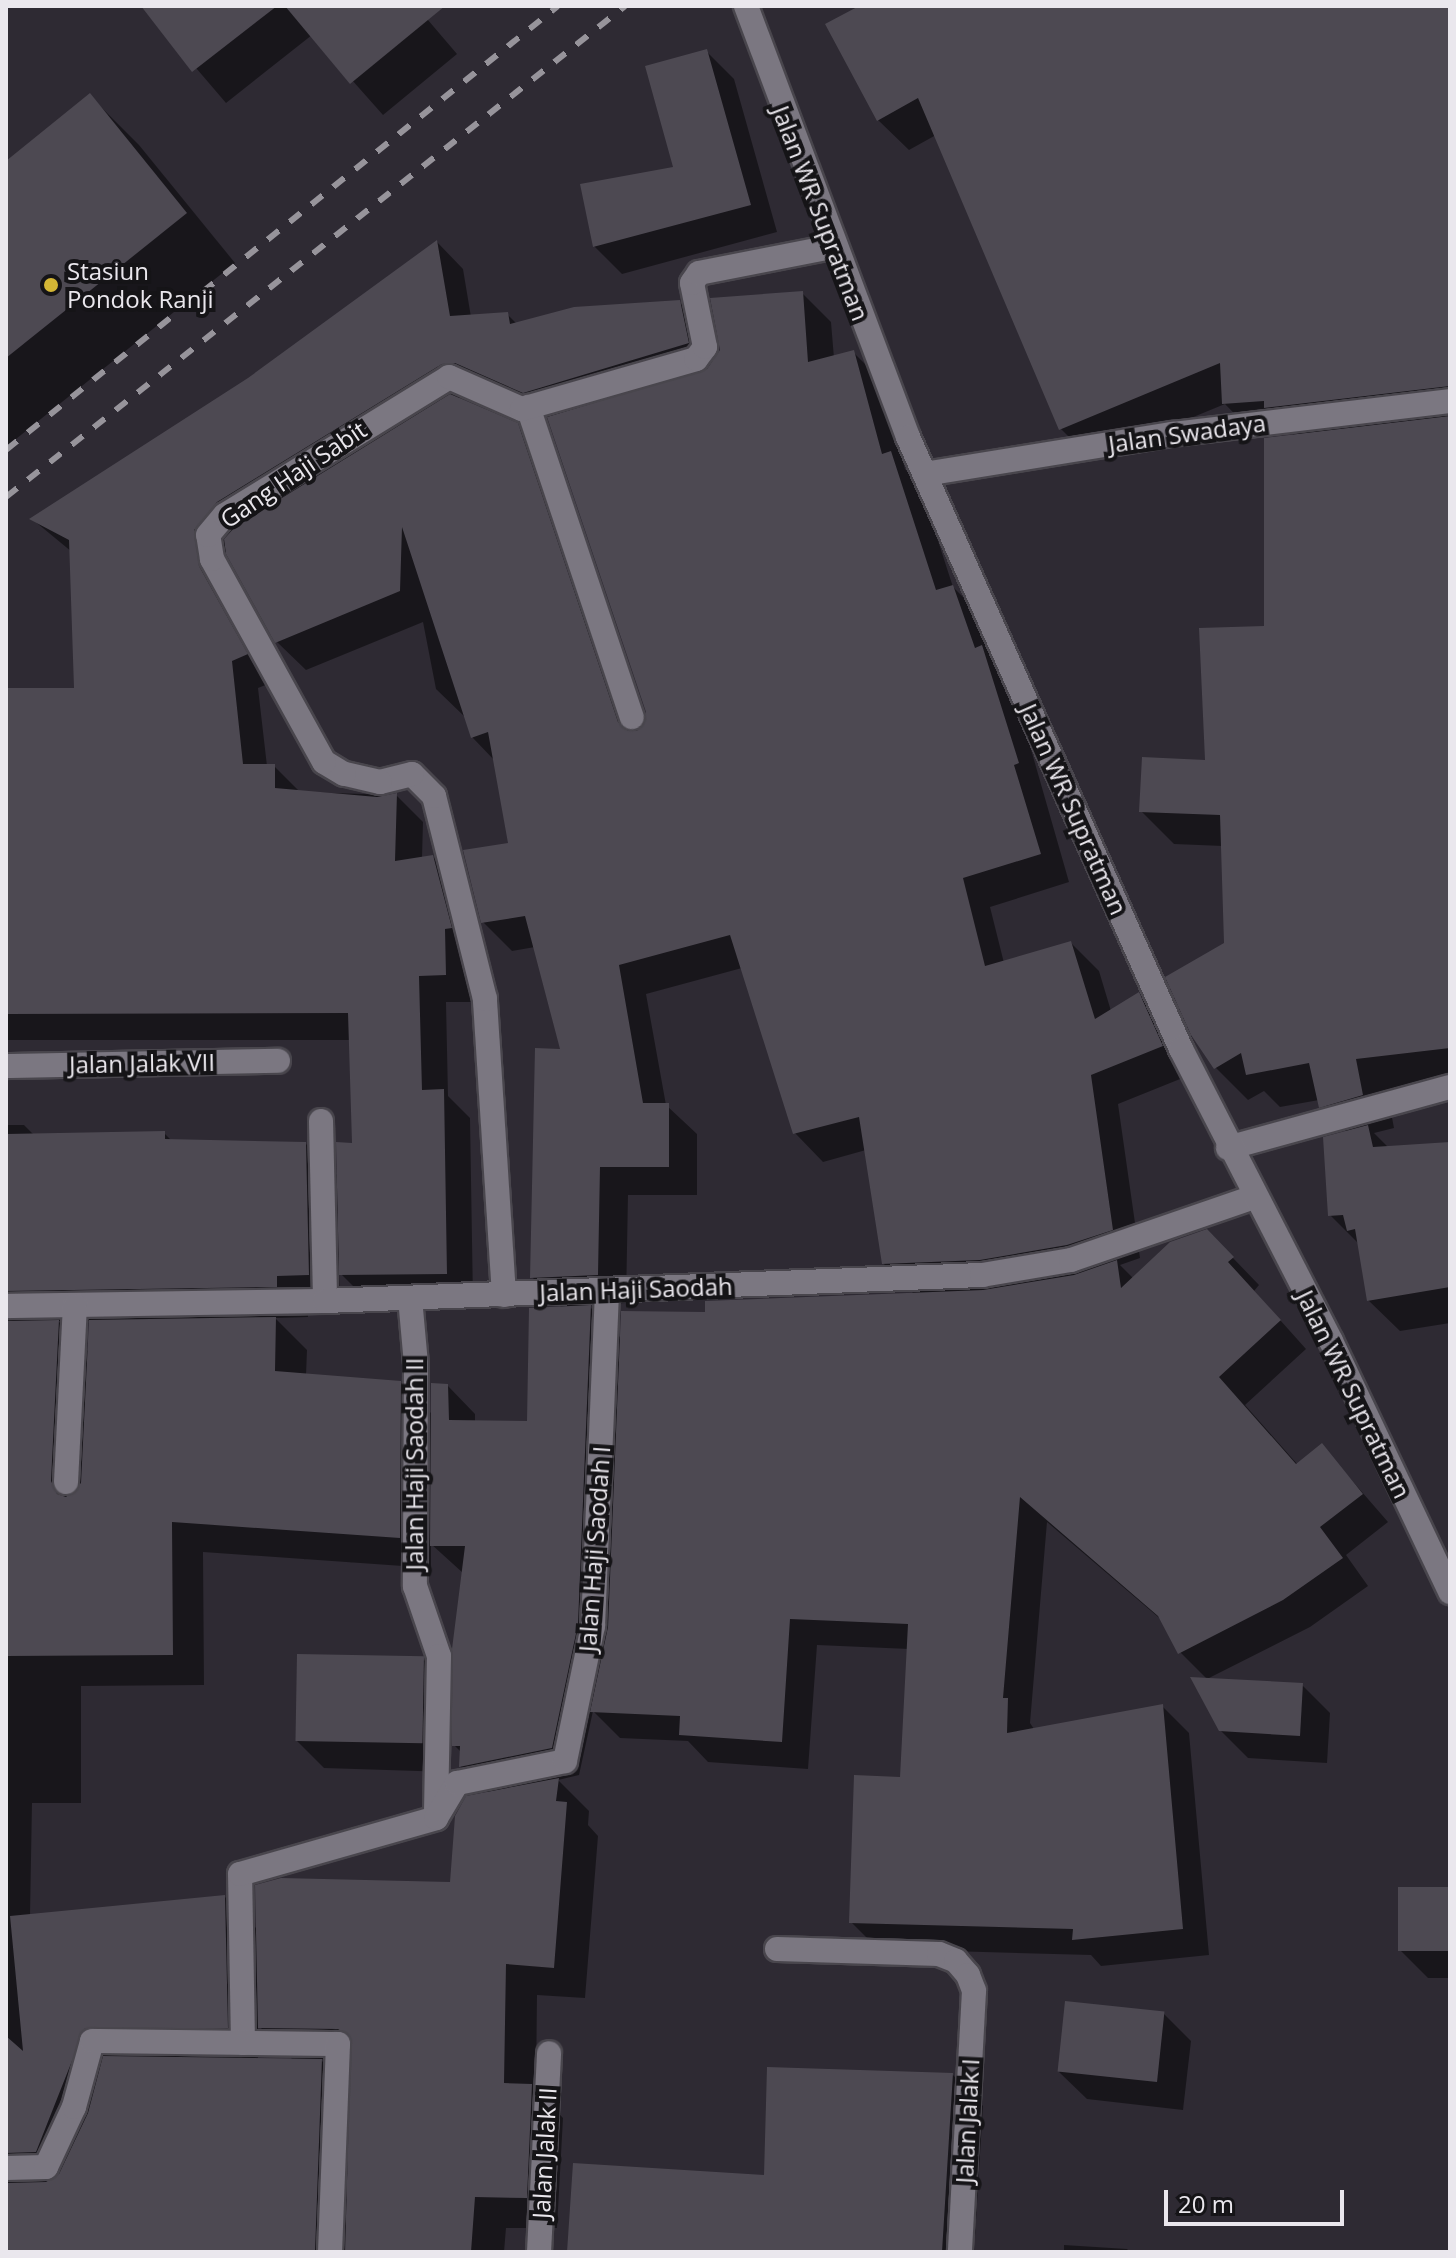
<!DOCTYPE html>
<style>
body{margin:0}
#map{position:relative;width:1456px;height:2258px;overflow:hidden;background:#2e2a33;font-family:"Open Sans",sans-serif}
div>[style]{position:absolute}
.shadow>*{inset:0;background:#0007}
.building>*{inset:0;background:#4d4952;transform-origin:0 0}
.roads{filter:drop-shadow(2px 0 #49464d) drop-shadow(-2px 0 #49464d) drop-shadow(0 2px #49464d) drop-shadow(0 -2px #49464d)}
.street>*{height:24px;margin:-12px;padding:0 12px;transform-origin:12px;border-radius:12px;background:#7b7781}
.secondary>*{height:24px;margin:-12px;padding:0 12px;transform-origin:12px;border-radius:12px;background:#7b7781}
.rail>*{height:6px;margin-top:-3px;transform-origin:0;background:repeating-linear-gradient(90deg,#97949b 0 14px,transparent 0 28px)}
.dots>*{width:22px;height:22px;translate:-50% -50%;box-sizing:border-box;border:4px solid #151417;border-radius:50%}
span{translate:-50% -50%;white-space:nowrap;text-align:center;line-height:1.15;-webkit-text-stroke:8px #151417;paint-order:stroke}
.street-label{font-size:24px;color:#eae7ed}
.poi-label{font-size:24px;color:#eae7ed}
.left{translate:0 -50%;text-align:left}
.frame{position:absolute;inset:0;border:8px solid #eae7ed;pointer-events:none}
.scale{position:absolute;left:1164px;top:2190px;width:180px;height:36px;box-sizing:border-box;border:4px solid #eae7ed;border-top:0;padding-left:10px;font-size:24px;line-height:28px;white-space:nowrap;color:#eae7ed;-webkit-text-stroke:6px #151417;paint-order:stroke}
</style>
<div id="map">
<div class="shadow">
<div style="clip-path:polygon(143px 6px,416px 6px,457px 54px,383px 115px,312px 35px,226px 103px)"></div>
<div style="clip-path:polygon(863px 6px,1450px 6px,1450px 1083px,1387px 1091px,1394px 1128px,1374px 1133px,1389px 1148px,1450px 1144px,1450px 1323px,1400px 1331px,1368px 1300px,1360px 1245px,1330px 1215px,1347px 1133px,1319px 1100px,1280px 1107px,1264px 1091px,1248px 1100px,1216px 1068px,1226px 944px,1223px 846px,1174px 844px,1141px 811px,1207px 762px,1266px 628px,1295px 437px,1290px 431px,1254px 434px,1225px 404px,1091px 459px,1061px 429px,936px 135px,909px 150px,878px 120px)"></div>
<div style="clip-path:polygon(706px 51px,734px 79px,777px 232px,622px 274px,594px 246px,675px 168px)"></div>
<div style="clip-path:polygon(90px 96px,139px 145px,235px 263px,6px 447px,6px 163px)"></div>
<div style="clip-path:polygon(evenodd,437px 242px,463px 269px,471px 317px,507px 314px,517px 324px,679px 302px,707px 329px,713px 363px,802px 293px,831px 322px,834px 358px,853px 352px,882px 381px,905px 469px,919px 482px,953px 587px,982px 616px,1010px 676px,1069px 882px,990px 907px,1004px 963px,1071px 943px,1099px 971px,1111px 1011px,1139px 995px,1168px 1023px,1190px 1075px,1118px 1104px,1140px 1258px,1120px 1265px,1134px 1279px,1207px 1231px,1259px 1285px,1254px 1291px,1306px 1349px,1245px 1405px,1298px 1465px,1322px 1446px,1388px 1522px,1346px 1555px,1368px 1586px,1310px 1627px,1207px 1679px,1180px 1652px,1164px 1622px,1047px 1522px,1030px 1723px,1034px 1729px,1162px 1706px,1189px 1733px,1209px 1955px,1101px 1966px,1091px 1955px,878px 1949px,851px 1922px,902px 1779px,909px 1649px,817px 1645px,808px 1769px,708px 1762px,688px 1741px,620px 1738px,593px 1711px,579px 1775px,558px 1780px,589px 1811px,588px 1825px,598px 1836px,585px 1998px,537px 1995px,536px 2090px,563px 2118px,557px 2228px,506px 2228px,504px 2252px,6px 2252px,6px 1125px,24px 1125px,34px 1135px,164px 1133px,172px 1141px,306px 1144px,339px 1177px,354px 1145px,351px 1040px,6px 1040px,6px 690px,76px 690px,72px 552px,32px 519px,249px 380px,437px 242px,484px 389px,550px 418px,648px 712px,639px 732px,546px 454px,516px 425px,456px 399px,484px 389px,437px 242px,227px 550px,277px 642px,306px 670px,423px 622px,436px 689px,466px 718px,473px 738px,495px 761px,511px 845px,483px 922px,512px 951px,535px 947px,562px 1051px,532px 1277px,563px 1309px,528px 1423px,475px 1423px,475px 1414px,448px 1386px,433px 1415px,400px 1382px,306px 1376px,307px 1350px,275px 1318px,308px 1317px,308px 1306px,340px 1306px,339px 1272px,368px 1301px,473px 1300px,470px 1118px,448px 1096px,446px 1002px,472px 1002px,471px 955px,460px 884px,433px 857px,422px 858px,423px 822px,396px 795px,300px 792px,274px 766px,267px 766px,258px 688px,273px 682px,220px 559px,227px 550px,437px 242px,742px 968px,795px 1133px,823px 1162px,866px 1150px,883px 1263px,915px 1295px,707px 1314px,622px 1339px,588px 1305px,626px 1303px,628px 1195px,697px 1195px,697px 1134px,666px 1105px,646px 994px,742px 968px,437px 242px,58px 1321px,91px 1321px,90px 1353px,58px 1321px,437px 242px,431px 1544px,463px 1573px,454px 1745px,462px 1753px,461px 1767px,488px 1794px,452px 1884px,258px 1930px,225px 1897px,30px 1916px,32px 1803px,81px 1803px,81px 1686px,204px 1685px,203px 1552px,431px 1568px,431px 1544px,437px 242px,258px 2025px,293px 2060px,258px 2060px,258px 2025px,437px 242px,320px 2059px,354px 2060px,353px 2092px,320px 2059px)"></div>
<div style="clip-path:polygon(423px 1659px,450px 1687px,449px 1772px,324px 1768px,296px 1740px)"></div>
<div style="clip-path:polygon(1302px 1685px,1330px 1713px,1327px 1763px,1248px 1758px,1220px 1730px)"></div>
<div style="clip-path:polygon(1450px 1889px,1450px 1978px,1428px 1978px,1400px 1950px)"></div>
<div style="clip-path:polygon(1163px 2013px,1191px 2041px,1183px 2110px,1087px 2099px,1059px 2072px)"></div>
<div style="clip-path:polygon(953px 2075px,983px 2106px,974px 2252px,569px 2252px,766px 2178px)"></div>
<div style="clip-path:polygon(1064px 2245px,1127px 2249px,1130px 2252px,1064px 2252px)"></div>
</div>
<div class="building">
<div style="clip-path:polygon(141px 6px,277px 6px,192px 72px)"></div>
<div style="clip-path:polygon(285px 6px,445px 6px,350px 84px)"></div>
<div style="clip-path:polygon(859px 6px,1450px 6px,1450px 386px,1264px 408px,1264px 401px,1222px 404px,1220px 363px,1059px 430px,918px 98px,877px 121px,825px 24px)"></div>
<div style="clip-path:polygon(707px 49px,751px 205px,593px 247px,580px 184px,673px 167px,645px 66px)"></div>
<div style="clip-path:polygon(90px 93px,187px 213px,6px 358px,6px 161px)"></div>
<div style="clip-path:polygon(437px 240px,450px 316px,508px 312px,510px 324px,574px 307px,680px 300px,689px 343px,523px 393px,455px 363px,442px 364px,217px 502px,194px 530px,199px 566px,248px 654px,232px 661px,243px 764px,275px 764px,275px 788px,377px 797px,397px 793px,395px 861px,433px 855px,452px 928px,445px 929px,446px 975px,419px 976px,422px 1090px,444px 1089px,447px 1274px,339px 1275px,336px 1142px,352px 1143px,348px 1013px,6px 1014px,6px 688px,74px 688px,69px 540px,29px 519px,248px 378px)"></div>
<div style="clip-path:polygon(803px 291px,808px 362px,854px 350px,882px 454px,891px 451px,936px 590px,953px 585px,975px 648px,982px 645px,1019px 763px,1014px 765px,1041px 854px,963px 878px,985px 966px,1071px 941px,1095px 1019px,1139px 992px,1163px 1046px,1091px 1075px,1113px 1230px,1067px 1245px,980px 1260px,882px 1264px,859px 1117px,793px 1134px,730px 935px,619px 965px,643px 1103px,669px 1103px,669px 1167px,600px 1167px,598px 1275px,530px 1278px,535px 1048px,560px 1049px,525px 916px,481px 923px,463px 850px,508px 843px,488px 732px,471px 738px,402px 527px,400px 591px,275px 643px,226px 554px,224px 539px,235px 527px,450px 394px,518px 423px,618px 722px,628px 731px,637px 731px,646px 712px,547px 417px,707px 369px,720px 350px,710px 298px)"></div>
<div style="clip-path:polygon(1450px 416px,1450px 1048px,1356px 1059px,1363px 1095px,1319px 1108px,1309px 1063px,1246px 1075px,1241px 1053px,1214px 1069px,1191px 1035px,1165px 977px,1224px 943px,1220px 815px,1139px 812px,1142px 757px,1205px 760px,1199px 628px,1264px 626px,1264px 438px)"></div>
<div style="clip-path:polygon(1368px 1125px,1373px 1147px,1450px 1142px,1450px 1287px,1367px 1301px,1355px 1229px,1347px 1231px,1343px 1215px,1328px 1216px,1323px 1137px)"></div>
<div style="clip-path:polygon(165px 1131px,165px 1139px,306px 1142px,309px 1275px,277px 1276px,277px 1287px,6px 1291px,6px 1134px)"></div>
<div style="clip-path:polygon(1207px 1229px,1234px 1257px,1228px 1262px,1281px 1320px,1219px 1377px,1296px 1464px,1322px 1443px,1363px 1494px,1320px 1527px,1343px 1558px,1283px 1600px,1178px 1654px,1158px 1616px,1020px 1497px,1003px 1698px,1008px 1698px,1007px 1733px,1163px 1704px,1183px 1929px,1072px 1940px,1073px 1929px,849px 1923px,854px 1775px,900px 1777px,908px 1624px,790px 1619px,782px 1742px,679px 1735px,680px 1716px,590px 1712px,608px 1627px,621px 1311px,705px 1312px,705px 1301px,983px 1290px,1074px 1275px,1117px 1260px,1121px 1288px,1170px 1242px)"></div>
<div style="clip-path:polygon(591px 1305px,578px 1624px,552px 1748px,459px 1767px,460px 1746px,452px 1746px,452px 1649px,465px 1546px,430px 1546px,431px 1383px,448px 1384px,449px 1420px,527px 1421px,529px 1308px)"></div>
<div style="clip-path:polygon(276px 1317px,275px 1371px,401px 1381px,400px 1538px,172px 1522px,173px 1655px,6px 1656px,6px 1321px,59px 1320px,51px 1481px,57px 1494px,66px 1497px,81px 1483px,89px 1320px)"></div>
<div style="left:297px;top:1654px;width:127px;height:87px;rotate:1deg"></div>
<div style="clip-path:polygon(1190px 1677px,1303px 1683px,1300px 1736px,1219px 1731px)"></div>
<div style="clip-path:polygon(559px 1778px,556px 1801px,567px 1802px,554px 1968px,506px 1964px,504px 2083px,532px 2084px,527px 2198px,475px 2197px,471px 2252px,345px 2252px,351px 2038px,338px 2029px,258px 2028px,255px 1885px,281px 1878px,450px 1882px,455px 1816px,466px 1796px)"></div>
<div style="left:1398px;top:1887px;width:52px;height:64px"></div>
<div style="clip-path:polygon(225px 1895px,228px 2028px,85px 2028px,36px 2152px,6px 2153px,6px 2036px,23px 2051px,10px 1916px)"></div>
<div style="left:1065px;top:2001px;width:100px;height:71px;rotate:6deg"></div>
<div style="clip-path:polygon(103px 2056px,322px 2059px,315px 2252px,6px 2252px,6px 2183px,46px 2182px,59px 2174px,88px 2113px)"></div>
<div style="clip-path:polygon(767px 2067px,953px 2073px,942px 2252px,567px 2252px,573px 2163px,764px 2175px)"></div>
</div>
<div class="roads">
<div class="street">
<div style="left:528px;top:407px;width:327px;rotate:71.5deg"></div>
<div style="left:925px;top:474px;width:251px;rotate:-9.2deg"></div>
<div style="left:1173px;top:434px;width:279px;rotate:-6.8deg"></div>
<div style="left:6px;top:1066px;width:272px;rotate:-1.1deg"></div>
<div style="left:321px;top:1121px;width:180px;rotate:88.7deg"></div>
<div style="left:1228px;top:1148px;width:230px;rotate:-15.4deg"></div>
<div style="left:504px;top:1295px;width:297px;rotate:-93.7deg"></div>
<div style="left:485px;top:999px;width:209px;rotate:-104.1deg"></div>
<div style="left:434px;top:796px;width:31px;rotate:-135deg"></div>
<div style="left:412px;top:774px;width:33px;rotate:166deg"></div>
<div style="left:380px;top:782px;width:37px;rotate:-167deg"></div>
<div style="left:344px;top:774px;width:23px;rotate:-149deg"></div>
<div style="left:324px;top:762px;width:232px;rotate:-118.9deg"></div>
<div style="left:212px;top:559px;width:24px;rotate:-99deg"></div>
<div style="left:208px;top:535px;width:26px;rotate:-50deg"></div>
<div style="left:225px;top:515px;width:263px;rotate:-31.6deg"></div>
<div style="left:449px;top:377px;width:80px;rotate:23.7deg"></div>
<div style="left:522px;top:409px;width:181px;rotate:-16deg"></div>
<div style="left:696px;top:359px;width:15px;rotate:-53deg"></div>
<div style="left:705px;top:347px;width:65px;rotate:-101.5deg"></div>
<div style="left:692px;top:283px;width:12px;rotate:-55deg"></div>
<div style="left:699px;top:273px;width:136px;rotate:-11.1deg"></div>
<div style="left:410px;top:1298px;width:66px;rotate:84.8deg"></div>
<div style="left:416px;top:1364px;width:222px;rotate:90.3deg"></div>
<div style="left:415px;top:1586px;width:74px;rotate:71.1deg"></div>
<div style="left:439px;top:1656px;width:159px;rotate:91.1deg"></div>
<div style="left:6px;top:1306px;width:319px;rotate:-0.9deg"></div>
<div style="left:325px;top:1301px;width:658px;rotate:-2.27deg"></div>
<div style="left:982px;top:1275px;width:90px;rotate:-9.6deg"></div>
<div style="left:1071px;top:1260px;width:194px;rotate:-19deg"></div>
<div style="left:66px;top:1482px;width:176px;rotate:-87.1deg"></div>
<div style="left:777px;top:1949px;width:162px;rotate:1.8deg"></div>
<div style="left:939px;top:1954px;width:18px;rotate:22deg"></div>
<div style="left:956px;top:1961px;width:18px;rotate:49deg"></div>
<div style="left:968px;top:1975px;width:17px;rotate:69deg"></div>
<div style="left:974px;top:1991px;width:261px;rotate:93.1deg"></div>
<div style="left:243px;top:2043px;width:169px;rotate:-91deg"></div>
<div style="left:240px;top:1874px;width:204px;rotate:-15.9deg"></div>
<div style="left:436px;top:1818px;width:41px;rotate:-59deg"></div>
<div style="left:457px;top:1783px;width:110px;rotate:-11.5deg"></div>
<div style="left:565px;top:1761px;width:138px;rotate:-78.3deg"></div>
<div style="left:593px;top:1626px;width:335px;rotate:-87.6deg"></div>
<div style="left:6px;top:2168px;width:40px;rotate:-1.4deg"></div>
<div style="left:46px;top:2167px;width:66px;rotate:-65deg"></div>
<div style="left:74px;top:2107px;width:68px;rotate:-74.7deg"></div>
<div style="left:92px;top:2041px;width:246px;rotate:0.7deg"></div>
<div style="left:338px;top:2044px;width:208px;rotate:92.2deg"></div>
<div style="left:539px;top:2252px;width:199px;rotate:-87.1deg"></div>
</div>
<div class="secondary">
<div style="left:746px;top:6px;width:460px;rotate:69.4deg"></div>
<div style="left:908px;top:437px;width:670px;rotate:65.96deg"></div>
<div style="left:1181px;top:1049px;width:328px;rotate:62.8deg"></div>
<div style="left:1331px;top:1341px;width:278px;rotate:64.6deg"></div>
</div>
</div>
<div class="rail">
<div style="left:6px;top:450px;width:708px;rotate:-38.81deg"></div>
<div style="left:6px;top:497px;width:790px;rotate:-38.42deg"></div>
</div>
<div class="dots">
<div style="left:51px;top:285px;background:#d4b635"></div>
</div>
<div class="street-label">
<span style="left:821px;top:213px;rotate:69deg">Jalan WR Supratman</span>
<span style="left:1187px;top:433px;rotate:-8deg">Jalan Swadaya</span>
<span style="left:293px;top:474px;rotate:-34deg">Gang Haji Sabit</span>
<span style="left:1074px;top:809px;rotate:66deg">Jalan WR Supratman</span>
<span style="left:142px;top:1063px;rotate:-1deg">Jalan Jalak VII</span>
<span style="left:636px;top:1289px;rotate:-2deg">Jalan Haji Saodah</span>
<span style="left:1354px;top:1394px;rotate:64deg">Jalan WR Supratman</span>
<span style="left:414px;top:1464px;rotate:-90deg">Jalan Haji Saodah II</span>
<span style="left:594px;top:1549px;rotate:-86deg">Jalan Haji Saodah I</span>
<span style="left:967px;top:2121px;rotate:-87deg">Jalan Jalak I</span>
<span style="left:544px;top:2153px;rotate:-87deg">Jalan Jalak II</span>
</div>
<div class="poi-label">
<span class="left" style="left:67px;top:285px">Stasiun<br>Pondok Ranji</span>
</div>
<div class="frame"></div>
<div class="scale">20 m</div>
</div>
